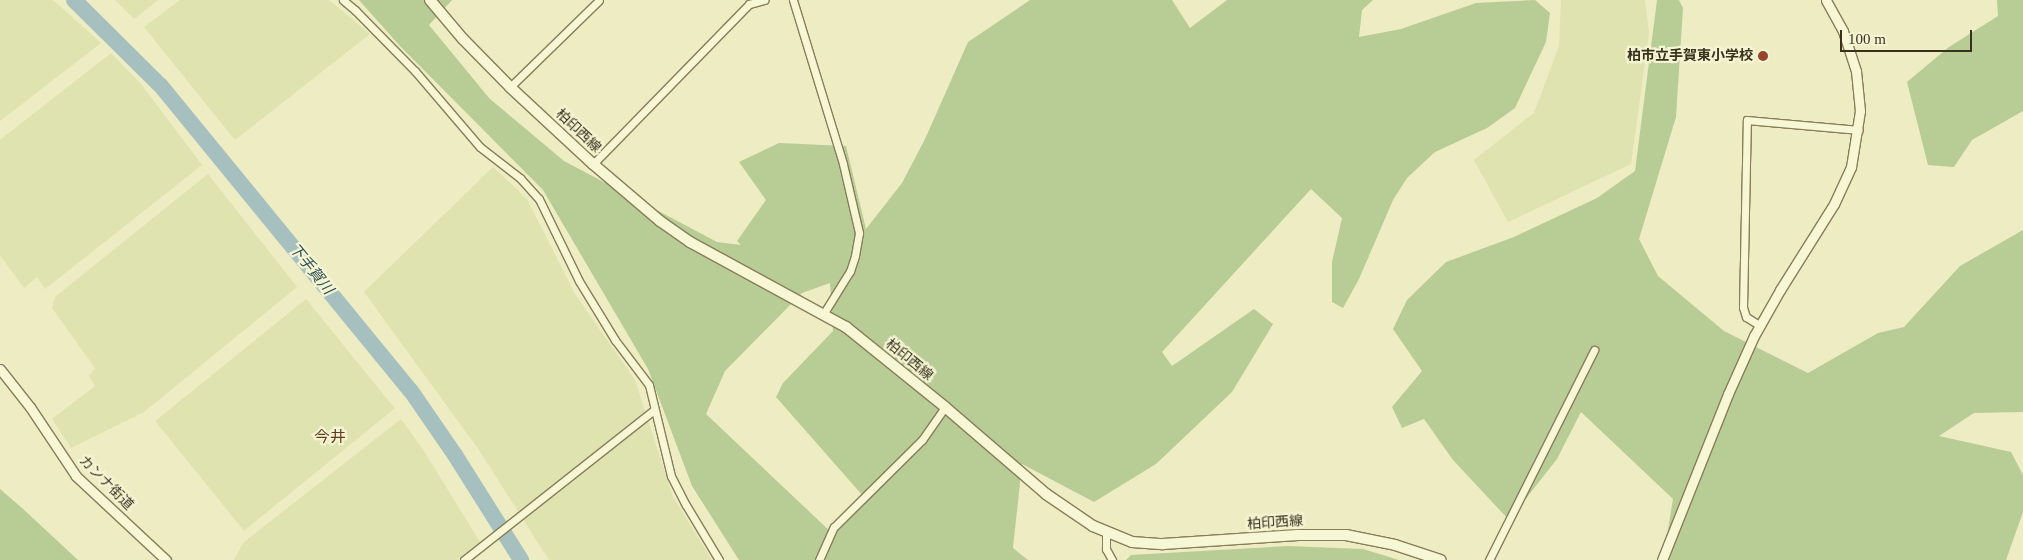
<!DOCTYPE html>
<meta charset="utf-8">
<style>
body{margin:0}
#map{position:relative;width:2023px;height:560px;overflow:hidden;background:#eeecc2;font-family:"Times New Roman","Noto Sans JP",serif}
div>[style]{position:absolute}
.farmland>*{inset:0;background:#dee3b0;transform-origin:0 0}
.green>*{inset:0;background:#b8cc96}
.river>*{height:16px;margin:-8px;padding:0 8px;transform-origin:8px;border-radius:8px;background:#a5c0bf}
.roads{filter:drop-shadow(1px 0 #877e59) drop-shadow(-1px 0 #877e59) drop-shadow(0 1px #877e59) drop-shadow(0 -1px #877e59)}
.minor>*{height:7px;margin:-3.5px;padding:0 3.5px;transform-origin:3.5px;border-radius:3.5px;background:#f8f7d5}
.tertiary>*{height:9px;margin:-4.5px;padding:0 4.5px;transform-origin:4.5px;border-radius:4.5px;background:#f8f7d5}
.secondary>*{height:10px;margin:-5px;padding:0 5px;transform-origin:5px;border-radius:5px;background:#f8f7d5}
.dots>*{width:14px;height:14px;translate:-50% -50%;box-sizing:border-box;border:2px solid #f5f4d2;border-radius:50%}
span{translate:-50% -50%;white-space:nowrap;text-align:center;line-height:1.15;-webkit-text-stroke:4.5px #f5f4d2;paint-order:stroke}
.poi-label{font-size:14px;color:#37311e;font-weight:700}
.right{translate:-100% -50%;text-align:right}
.street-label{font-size:14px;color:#37311e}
.water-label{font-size:15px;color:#2d4f57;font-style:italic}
.quarter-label{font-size:16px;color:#643e1d}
.scale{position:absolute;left:1840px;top:30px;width:132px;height:22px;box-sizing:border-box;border:2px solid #37311e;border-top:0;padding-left:6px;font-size:15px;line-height:18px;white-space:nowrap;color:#37311e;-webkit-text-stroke:4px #f5f4d2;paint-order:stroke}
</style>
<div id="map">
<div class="farmland">
<div style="clip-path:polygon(0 0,53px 0,101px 43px,0 121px)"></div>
<div style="clip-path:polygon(115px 0,158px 0,134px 19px)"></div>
<div style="clip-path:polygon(180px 0,329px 0,370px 34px,235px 140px,144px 27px)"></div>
<div style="clip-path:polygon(1561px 0,1645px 0,1649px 33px,1631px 164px,1508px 222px,1474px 160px,1534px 113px,1559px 46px)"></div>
<div style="clip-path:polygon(111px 53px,141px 84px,202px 165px,45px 289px,37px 277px,24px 288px,0 255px,0 140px)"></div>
<div style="clip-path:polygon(493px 167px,527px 199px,575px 294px,635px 380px,673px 497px,712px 560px,549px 560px,479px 450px,364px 292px)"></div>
<div style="clip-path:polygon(208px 174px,297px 287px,144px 412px,71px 448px,52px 419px,95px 386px,89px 376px,95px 368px,52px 308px,55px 297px)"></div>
<div style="left:306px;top:299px;width:141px;height:194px;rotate:51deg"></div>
<div style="clip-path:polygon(401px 419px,424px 451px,480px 542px,457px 560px,234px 560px,244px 542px)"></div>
</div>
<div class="green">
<div style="clip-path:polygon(evenodd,359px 0,452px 0,429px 25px,489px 98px,564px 161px,717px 242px,741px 245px,737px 241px,766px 200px,739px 162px,779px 143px,846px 146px,866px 229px,902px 183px,925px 139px,968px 42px,1030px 0,1172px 0,1190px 28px,1227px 0,1373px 0,1362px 10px,1359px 37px,1401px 29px,1476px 3px,1535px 0,1550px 13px,1546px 42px,1515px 108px,1487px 128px,1435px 152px,1407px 178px,1393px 200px,1359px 279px,1343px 308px,1332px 302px,1332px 262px,1342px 218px,1311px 189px,1162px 352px,1172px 366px,1254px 309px,1273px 324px,1232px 392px,1156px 464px,1094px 502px,1022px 464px,1013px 548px,1028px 560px,739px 560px,692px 486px,648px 369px,543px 190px,399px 45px,359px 0,830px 283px,833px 331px,783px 383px,776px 397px,863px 496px,833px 534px,706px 414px,725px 371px,802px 293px,830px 283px)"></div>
<div style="clip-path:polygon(1657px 0,1679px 0,1683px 8px,1676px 117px,1639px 239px,1658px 276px,1724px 331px,1808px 373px,1878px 333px,1904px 327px,1960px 266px,2023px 230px,2023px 412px,1974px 413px,1939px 436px,2011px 452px,2023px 475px,2023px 512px,2006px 560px,1663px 560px,1673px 499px,1581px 412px,1557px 459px,1509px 520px,1453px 460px,1424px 419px,1402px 428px,1392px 407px,1422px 371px,1393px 329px,1407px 300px,1446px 262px,1514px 237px,1597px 198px,1635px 171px)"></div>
<div style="clip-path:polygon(1997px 0,2023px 0,2023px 111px,1972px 140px,1954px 167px,1928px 165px,1907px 82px,1949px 47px,1998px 16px)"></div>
<div style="clip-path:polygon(0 489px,22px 508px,78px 560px,0 560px)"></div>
<div style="clip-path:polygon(1288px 546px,1363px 549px,1399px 560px,1126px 560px,1131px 555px)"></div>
</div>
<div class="river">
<div style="left:74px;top:0;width:122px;rotate:44.7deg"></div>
<div style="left:161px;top:86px;width:394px;rotate:50.7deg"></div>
<div style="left:411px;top:391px;width:78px;rotate:55.5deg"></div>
<div style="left:455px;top:455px;width:124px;rotate:57.8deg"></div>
</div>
<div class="roads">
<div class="minor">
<div style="left:343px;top:0;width:16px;rotate:40deg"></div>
<div style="left:355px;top:10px;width:86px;rotate:45.5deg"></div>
<div style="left:415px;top:71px;width:100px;rotate:49.5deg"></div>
<div style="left:480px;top:147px;width:51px;rotate:37.8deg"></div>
<div style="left:520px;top:178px;width:28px;rotate:48deg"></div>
<div style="left:539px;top:199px;width:91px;rotate:64deg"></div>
<div style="left:579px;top:281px;width:69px;rotate:58.6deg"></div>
<div style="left:615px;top:340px;width:56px;rotate:52.9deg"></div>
<div style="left:649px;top:385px;width:94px;rotate:76.4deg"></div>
<div style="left:671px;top:476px;width:33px;rotate:63deg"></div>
<div style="left:686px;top:505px;width:64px;rotate:59deg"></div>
<div style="left:793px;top:0;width:171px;rotate:73deg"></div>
<div style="left:843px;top:164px;width:71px;rotate:76.9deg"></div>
<div style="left:859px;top:233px;width:23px;rotate:100deg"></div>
<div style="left:855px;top:256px;width:16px;rotate:108deg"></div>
<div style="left:850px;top:271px;width:49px;rotate:121.8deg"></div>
<div style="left:510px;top:87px;width:124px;rotate:-44.3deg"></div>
<div style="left:593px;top:164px;width:223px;rotate:-45.7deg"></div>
<div style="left:749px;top:4px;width:16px;rotate:-15deg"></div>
<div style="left:1759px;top:325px;width:15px;rotate:-148deg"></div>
<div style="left:1746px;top:317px;width:10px;rotate:-107deg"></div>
<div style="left:1743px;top:307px;width:187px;rotate:-88.8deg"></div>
<div style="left:1747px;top:120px;width:112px;rotate:5.1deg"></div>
<div style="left:1106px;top:533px;width:16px;rotate:90deg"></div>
<div style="left:1106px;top:549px;width:13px;rotate:61deg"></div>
<div style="left:464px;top:560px;width:242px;rotate:-38.3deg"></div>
<div style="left:819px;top:560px;width:36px;rotate:-66deg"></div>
<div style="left:834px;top:527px;width:124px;rotate:-44.7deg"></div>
<div style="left:922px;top:440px;width:40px;rotate:-55.1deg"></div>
<div style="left:1489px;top:560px;width:235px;rotate:-63.4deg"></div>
</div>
<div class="tertiary">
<div style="left:0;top:369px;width:48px;rotate:51.7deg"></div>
<div style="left:30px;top:407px;width:83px;rotate:56.3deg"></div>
<div style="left:76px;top:476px;width:123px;rotate:43deg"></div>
<div style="left:1662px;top:560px;width:179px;rotate:-68.3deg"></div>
<div style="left:1728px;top:394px;width:64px;rotate:-65.9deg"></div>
<div style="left:1754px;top:336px;width:53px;rotate:-60.5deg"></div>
<div style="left:1780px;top:290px;width:102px;rotate:-57.9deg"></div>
<div style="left:1834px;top:204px;width:41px;rotate:-65.3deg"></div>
<div style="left:1851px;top:167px;width:57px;rotate:-80.9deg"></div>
<div style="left:1860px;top:111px;width:40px;rotate:-95.7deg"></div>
<div style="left:1856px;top:71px;width:42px;rotate:-108deg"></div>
<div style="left:1843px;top:31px;width:35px;rotate:-119deg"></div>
</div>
<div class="secondary">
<div style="left:430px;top:0;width:51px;rotate:49.8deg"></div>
<div style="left:463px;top:39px;width:67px;rotate:45.6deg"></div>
<div style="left:510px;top:87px;width:113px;rotate:42.9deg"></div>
<div style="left:593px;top:164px;width:88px;rotate:40.4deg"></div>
<div style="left:660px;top:221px;width:37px;rotate:35deg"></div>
<div style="left:690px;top:242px;width:178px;rotate:28.6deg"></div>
<div style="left:846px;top:327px;width:127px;rotate:38.9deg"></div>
<div style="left:945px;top:407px;width:133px;rotate:40.7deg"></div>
<div style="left:1046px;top:494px;width:57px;rotate:34.2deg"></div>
<div style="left:1093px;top:526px;width:42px;rotate:22.3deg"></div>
<div style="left:1132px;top:542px;width:31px;rotate:4deg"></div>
<div style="left:1163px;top:544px;width:135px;rotate:-3.8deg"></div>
<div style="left:1298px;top:535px;width:48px"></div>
<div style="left:1346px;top:535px;width:50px;rotate:11.5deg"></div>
<div style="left:1395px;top:545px;width:48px;rotate:18.1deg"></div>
</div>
</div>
<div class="dots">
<div style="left:1763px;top:56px;background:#96452a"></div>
</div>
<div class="poi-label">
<span class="right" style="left:1753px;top:56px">柏市立手賀東小学校</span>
</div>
<div class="street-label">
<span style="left:578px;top:131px;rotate:43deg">柏印西線</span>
<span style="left:909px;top:360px;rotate:39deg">柏印西線</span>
<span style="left:106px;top:483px;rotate:45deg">カンナ街道</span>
<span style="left:1275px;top:523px;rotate:-4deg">柏印西線</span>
</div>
<div class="water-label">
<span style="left:311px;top:269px;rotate:51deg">下手賀川</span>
</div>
<div class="quarter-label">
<span style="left:330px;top:437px">今井</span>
</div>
<div class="scale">100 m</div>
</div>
